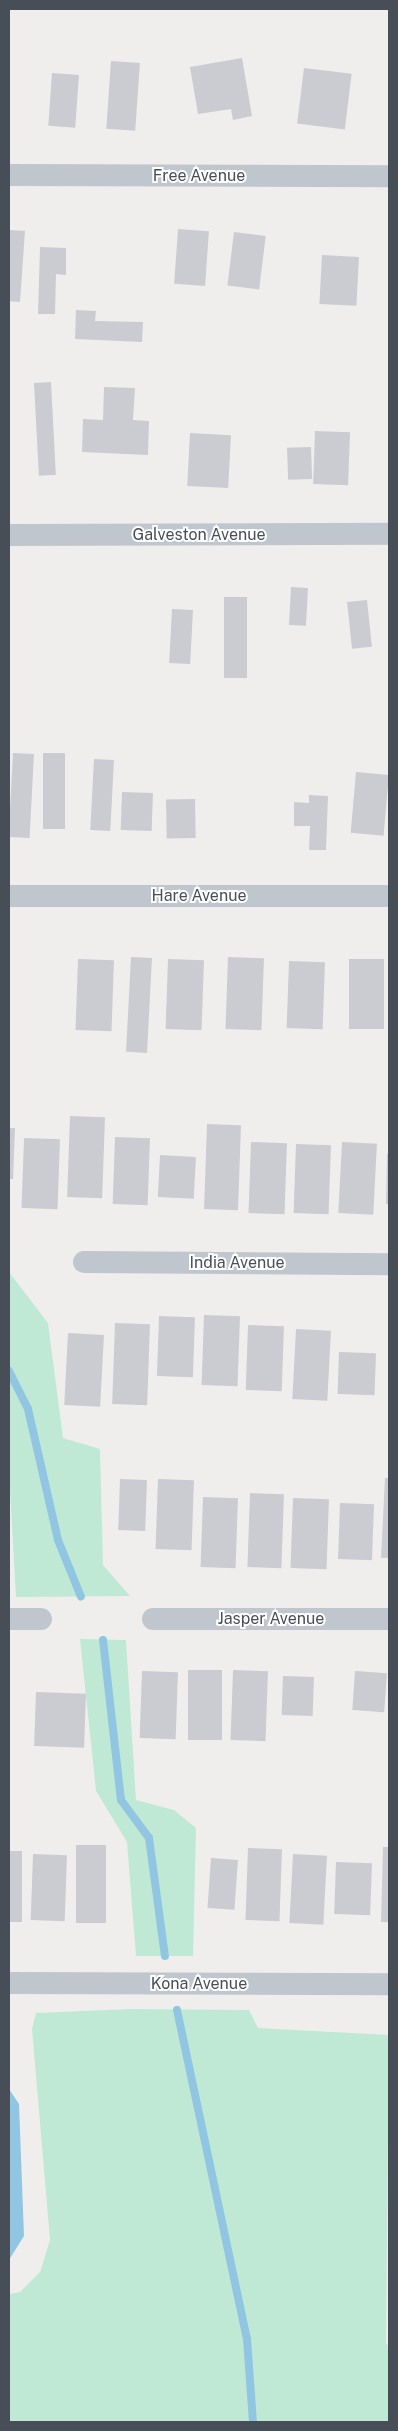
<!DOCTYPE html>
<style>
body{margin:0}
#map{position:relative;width:398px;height:2431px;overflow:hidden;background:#f0eeed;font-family:"Public Sans",sans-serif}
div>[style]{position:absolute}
.green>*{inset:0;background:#c0e9d5}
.water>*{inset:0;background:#91c6e2}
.stream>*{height:8px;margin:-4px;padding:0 4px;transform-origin:4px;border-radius:4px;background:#91c6e2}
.building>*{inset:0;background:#caccd1;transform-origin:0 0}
.street>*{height:22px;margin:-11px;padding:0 11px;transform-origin:11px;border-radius:11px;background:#bfc6ce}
span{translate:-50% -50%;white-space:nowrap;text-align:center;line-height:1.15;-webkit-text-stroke:4px #fff;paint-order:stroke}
.street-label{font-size:16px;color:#474e58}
.frame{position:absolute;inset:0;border:10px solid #474e58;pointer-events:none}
</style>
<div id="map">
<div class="green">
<div style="clip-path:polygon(9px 1272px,48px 1323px,63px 1438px,100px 1449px,103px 1565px,130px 1596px,16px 1597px,9px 1472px)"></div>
<div style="clip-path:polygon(80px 1639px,126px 1640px,136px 1800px,174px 1810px,196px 1828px,193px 1956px,136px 1956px,127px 1842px,96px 1791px)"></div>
<div style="clip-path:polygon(131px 2009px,249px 2010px,258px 2028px,389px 2035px,386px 2343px,389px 2347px,389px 2422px,9px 2422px,9px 2294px,20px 2292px,40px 2272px,50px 2240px,32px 2029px,36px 2013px)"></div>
</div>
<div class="water">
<div style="clip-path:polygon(9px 2089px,19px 2104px,24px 2236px,9px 2260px)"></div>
</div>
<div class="stream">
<div style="left:9px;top:1371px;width:42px;rotate:63.4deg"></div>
<div style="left:28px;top:1409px;width:134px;rotate:77.1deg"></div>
<div style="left:58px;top:1540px;width:61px;rotate:68deg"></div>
<div style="left:103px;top:1640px;width:161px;rotate:83.6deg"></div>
<div style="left:121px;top:1800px;width:47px;rotate:53.6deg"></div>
<div style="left:149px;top:1838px;width:119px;rotate:82.3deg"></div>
<div style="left:177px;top:2010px;width:336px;rotate:78deg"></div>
<div style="left:247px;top:2339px;width:83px;rotate:85.9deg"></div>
</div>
<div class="building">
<div style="clip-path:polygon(242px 58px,252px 116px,233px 120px,231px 109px,198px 114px,190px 67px)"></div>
<div style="left:111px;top:61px;width:29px;height:68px;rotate:4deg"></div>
<div style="left:304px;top:68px;width:48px;height:56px;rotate:7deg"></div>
<div style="left:52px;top:73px;width:27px;height:53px;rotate:4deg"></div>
<div style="left:178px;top:229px;width:31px;height:55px;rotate:4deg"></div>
<div style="left:9px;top:230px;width:16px;height:71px;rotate:4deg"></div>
<div style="left:234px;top:232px;width:32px;height:54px;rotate:7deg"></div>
<div style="clip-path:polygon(40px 247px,66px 248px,66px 275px,56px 274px,55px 314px,38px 314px)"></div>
<div style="left:322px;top:255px;width:37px;height:49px;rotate:3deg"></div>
<div style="clip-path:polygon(76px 310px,96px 311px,95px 321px,143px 322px,142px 342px,75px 339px)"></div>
<div style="left:51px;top:382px;width:93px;height:17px;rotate:87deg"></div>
<div style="clip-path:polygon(104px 387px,135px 388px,133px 420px,149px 421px,148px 455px,82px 452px,83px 419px,103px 420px)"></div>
<div style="left:315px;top:431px;width:35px;height:53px;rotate:2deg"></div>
<div style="left:190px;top:433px;width:41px;height:53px;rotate:3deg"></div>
<div style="left:311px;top:447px;width:32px;height:24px;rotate:88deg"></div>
<div style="left:291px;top:587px;width:17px;height:38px;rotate:3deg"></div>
<div style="left:224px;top:597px;width:23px;height:81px"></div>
<div style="left:367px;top:600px;width:47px;height:20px;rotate:84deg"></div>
<div style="left:172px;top:609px;width:21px;height:54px;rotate:3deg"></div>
<div style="left:13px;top:753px;width:21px;height:84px;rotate:3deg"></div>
<div style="left:43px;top:753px;width:22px;height:76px"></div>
<div style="left:94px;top:759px;width:20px;height:71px;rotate:3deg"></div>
<div style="left:356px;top:772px;width:33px;height:61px;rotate:5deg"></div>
<div style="left:122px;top:792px;width:31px;height:38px;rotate:2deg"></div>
<div style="clip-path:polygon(309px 795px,328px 796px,326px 850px,309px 850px,310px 826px,294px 826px,294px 802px,309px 803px)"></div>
<div style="left:195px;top:799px;width:39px;height:29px;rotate:89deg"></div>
<div style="left:131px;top:957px;width:21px;height:95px;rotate:3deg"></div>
<div style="left:228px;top:957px;width:36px;height:72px;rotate:2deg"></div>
<div style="left:78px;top:959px;width:36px;height:71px;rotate:2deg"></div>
<div style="left:168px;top:959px;width:36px;height:70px;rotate:2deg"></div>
<div style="left:349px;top:959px;width:35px;height:70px"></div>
<div style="left:289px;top:961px;width:36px;height:67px;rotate:2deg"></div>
<div style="left:70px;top:1116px;width:35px;height:81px;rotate:2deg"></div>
<div style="left:207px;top:1124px;width:34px;height:85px;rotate:2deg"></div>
<div style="clip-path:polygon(9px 1128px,15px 1128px,13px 1179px,9px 1179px)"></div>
<div style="left:115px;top:1137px;width:35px;height:67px;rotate:2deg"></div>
<div style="left:24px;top:1138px;width:36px;height:70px;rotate:2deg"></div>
<div style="left:251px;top:1142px;width:36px;height:71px;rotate:2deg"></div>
<div style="left:342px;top:1142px;width:35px;height:71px;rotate:3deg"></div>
<div style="left:296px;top:1144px;width:35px;height:69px;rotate:2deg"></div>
<div style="clip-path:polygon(387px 1154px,389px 1154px,389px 1204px,386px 1204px)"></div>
<div style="left:160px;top:1155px;width:36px;height:42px;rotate:3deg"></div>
<div style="left:204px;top:1315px;width:36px;height:70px;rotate:2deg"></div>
<div style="left:159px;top:1316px;width:36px;height:60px;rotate:2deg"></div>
<div style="left:115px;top:1323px;width:35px;height:81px;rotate:2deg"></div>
<div style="left:248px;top:1325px;width:36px;height:65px;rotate:2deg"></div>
<div style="left:296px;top:1329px;width:35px;height:70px;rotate:3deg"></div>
<div style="left:68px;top:1333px;width:36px;height:72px;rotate:3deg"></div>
<div style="left:339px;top:1352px;width:37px;height:42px;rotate:2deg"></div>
<div style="clip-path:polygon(385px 1478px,389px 1478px,389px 1558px,381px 1558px)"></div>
<div style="left:120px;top:1479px;width:27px;height:51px;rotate:2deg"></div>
<div style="left:158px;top:1479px;width:36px;height:70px;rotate:2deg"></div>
<div style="left:250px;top:1493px;width:34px;height:74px;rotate:2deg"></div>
<div style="left:203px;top:1497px;width:35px;height:70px;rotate:2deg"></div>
<div style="left:293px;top:1498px;width:36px;height:70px;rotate:2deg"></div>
<div style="left:340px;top:1503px;width:34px;height:56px;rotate:2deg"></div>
<div style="left:188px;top:1670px;width:34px;height:70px"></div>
<div style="left:233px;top:1670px;width:35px;height:70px;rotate:2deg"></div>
<div style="left:142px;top:1671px;width:36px;height:67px;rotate:2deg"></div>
<div style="left:355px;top:1671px;width:32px;height:39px;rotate:4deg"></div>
<div style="left:283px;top:1676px;width:31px;height:39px;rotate:2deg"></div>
<div style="left:36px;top:1692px;width:50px;height:54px;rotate:2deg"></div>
<div style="left:76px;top:1845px;width:30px;height:78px"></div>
<div style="clip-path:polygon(383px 1847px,389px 1847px,389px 1922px,381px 1922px)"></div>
<div style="left:248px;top:1848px;width:34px;height:72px;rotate:2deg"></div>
<div style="left:9px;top:1851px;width:13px;height:71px"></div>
<div style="left:33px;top:1854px;width:34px;height:66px;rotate:2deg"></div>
<div style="left:293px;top:1854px;width:34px;height:69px;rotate:3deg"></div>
<div style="left:211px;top:1858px;width:27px;height:50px;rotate:4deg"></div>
<div style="left:336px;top:1862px;width:36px;height:52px;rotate:2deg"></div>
</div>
<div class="street">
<div style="left:9px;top:175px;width:380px;rotate:0.2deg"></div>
<div style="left:9px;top:535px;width:380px;rotate:-0.2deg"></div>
<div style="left:9px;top:896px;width:380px"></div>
<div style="left:84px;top:1262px;width:305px;rotate:0.4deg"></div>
<div style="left:9px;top:1619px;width:32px"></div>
<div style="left:153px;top:1619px;width:236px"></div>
<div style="left:9px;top:1983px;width:380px;rotate:0.2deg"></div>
</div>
<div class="street-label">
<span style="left:199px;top:176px">Free Avenue</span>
<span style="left:199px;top:535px">Galveston Avenue</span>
<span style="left:199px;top:896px">Hare Avenue</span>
<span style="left:237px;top:1263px">India Avenue</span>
<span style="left:271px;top:1619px">Jasper Avenue</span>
<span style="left:199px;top:1984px">Kona Avenue</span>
</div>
<div class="frame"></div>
</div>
